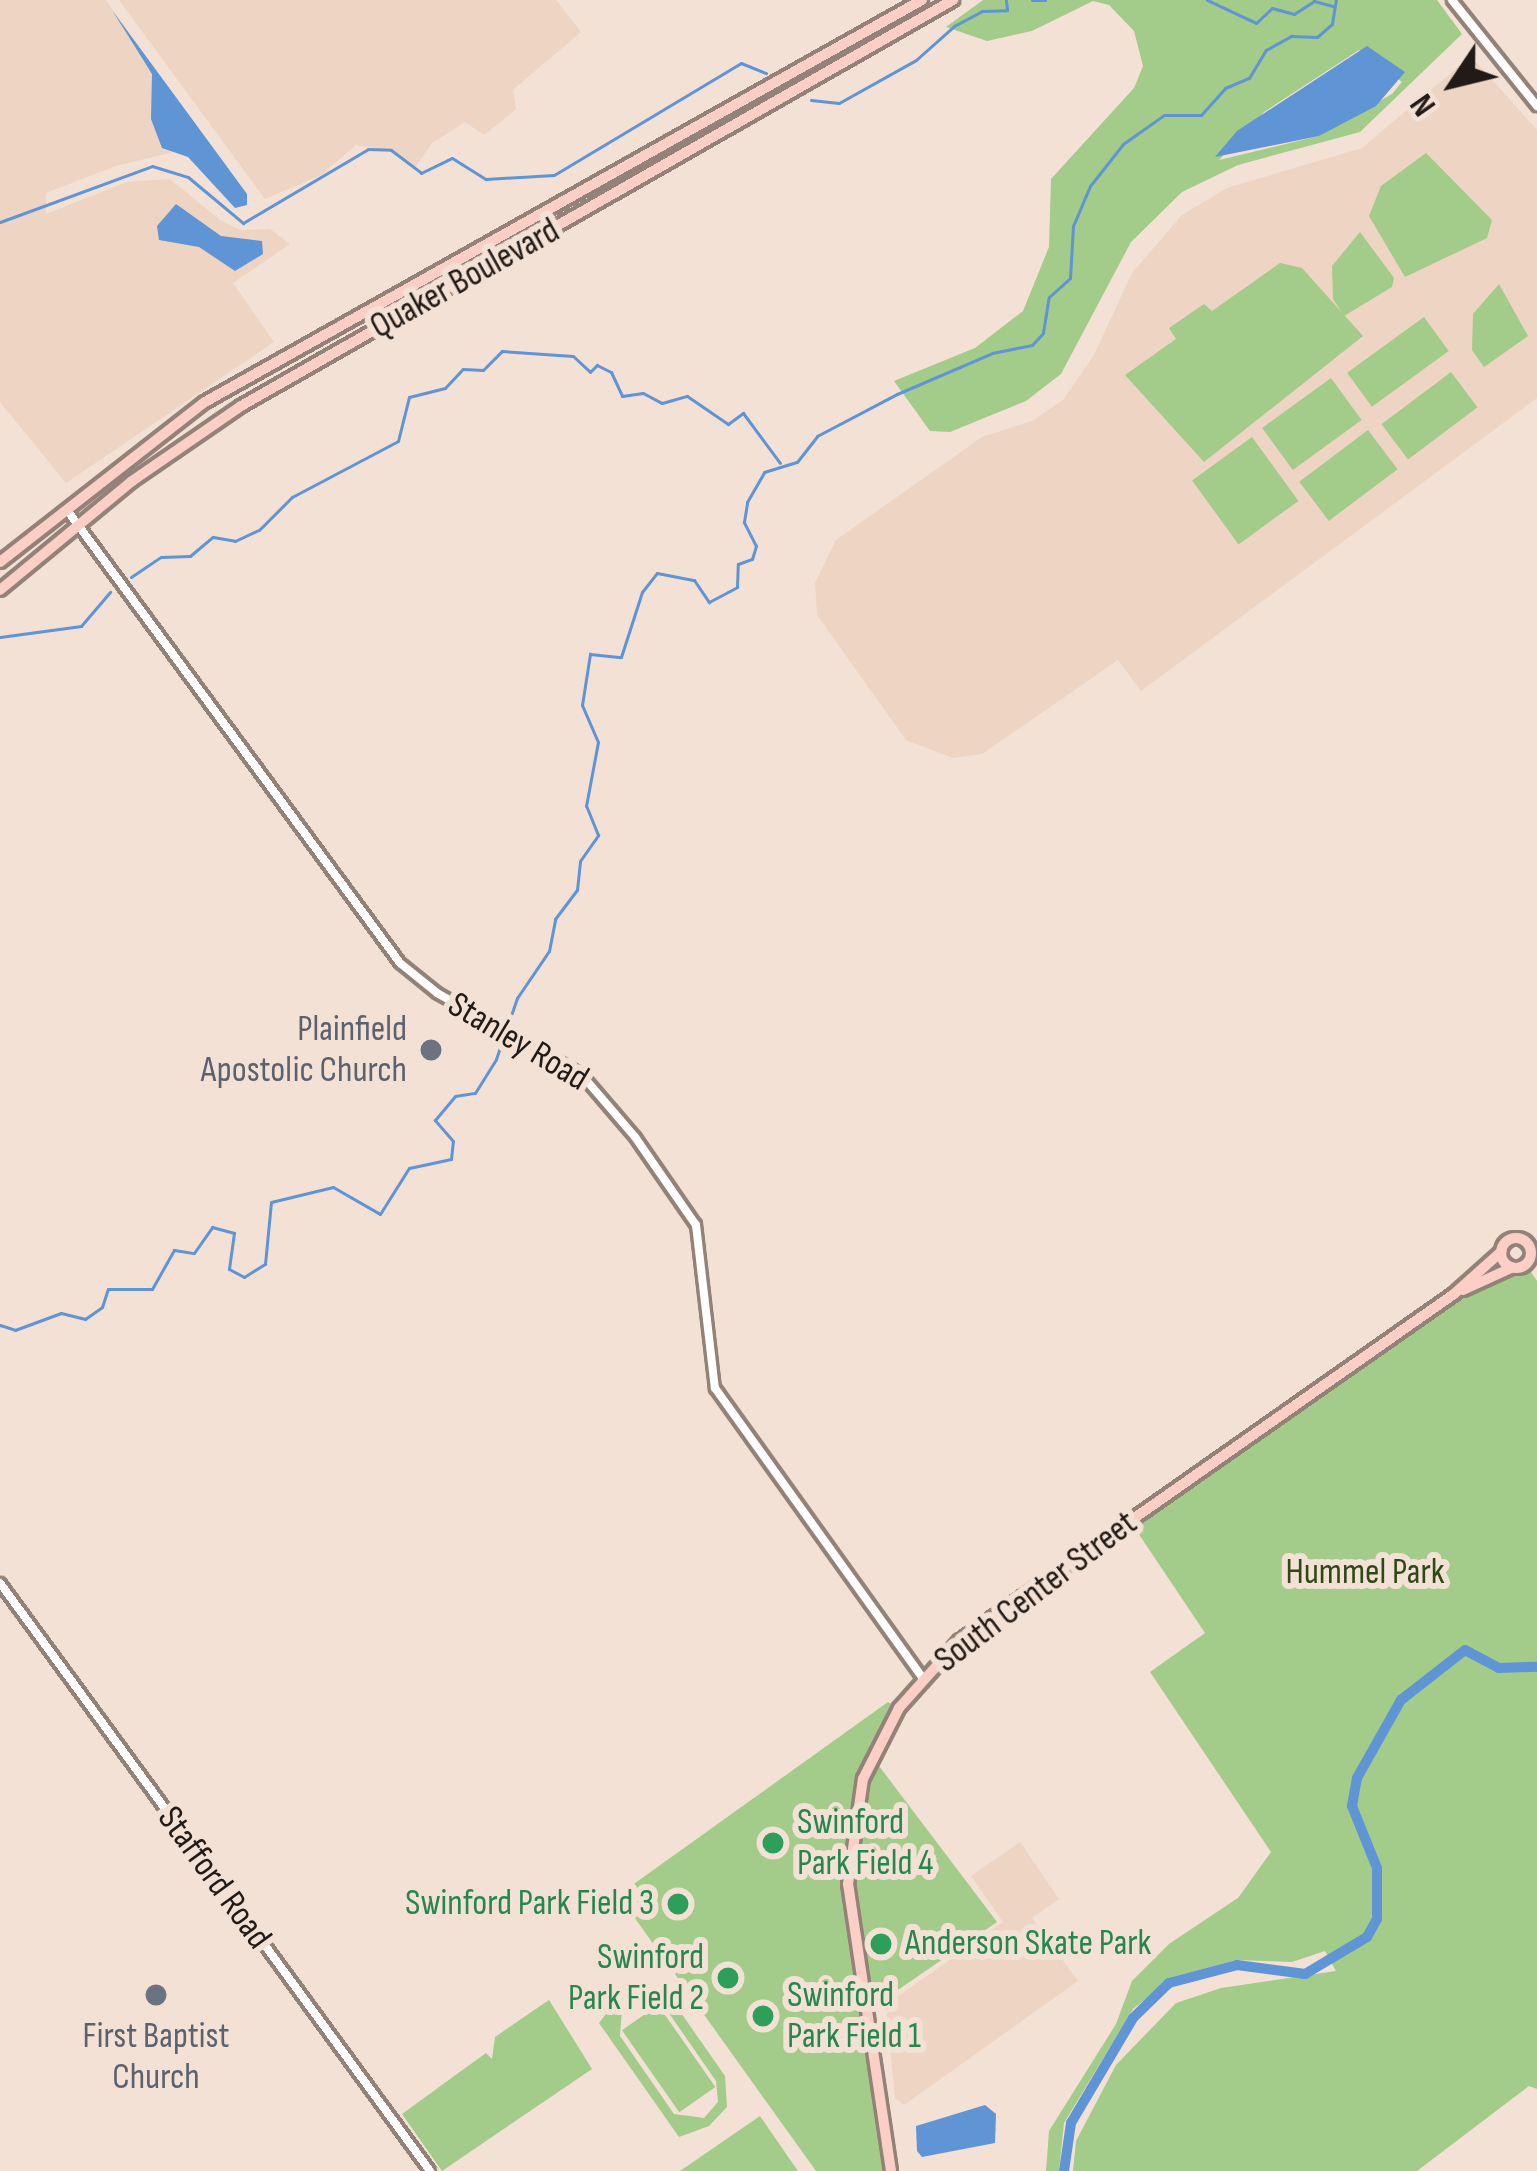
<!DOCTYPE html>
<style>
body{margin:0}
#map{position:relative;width:1537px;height:2171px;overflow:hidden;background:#f3e1d5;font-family:"Sofia Sans Condensed",sans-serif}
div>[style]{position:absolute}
.built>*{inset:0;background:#edd4c3}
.green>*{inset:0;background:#a3cb89;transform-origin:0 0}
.water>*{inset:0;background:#5f94d5}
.stream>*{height:3px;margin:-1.5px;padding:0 1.5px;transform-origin:1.5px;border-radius:1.5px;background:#5f94d5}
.river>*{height:10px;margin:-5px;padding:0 5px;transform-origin:5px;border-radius:5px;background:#5f94d5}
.roads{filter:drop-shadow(3px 0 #938278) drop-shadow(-3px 0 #938278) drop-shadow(0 3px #938278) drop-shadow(0 -3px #938278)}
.minor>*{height:8px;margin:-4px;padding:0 4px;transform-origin:4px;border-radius:4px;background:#fff}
.major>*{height:10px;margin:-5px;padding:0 5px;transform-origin:5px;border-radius:5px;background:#fbcfc5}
.major>.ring{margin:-5px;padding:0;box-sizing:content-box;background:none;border:10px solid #fbcfc5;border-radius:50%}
.dots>*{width:33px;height:33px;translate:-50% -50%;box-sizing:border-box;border:6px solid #f3e1d5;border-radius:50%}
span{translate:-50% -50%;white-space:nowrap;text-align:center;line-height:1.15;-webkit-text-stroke:12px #f3e1d5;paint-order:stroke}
.street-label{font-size:36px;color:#211a16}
.worship-label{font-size:36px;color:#5b616d}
.right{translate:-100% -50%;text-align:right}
.park-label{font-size:36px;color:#2d4915}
.leisure-label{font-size:36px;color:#27864d}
.left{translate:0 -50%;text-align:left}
.north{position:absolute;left:1393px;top:24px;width:120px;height:120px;-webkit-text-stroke:9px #f3e1d5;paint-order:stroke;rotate:235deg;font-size:33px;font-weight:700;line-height:48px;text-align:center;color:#211a16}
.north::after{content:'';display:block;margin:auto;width:42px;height:54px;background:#211a16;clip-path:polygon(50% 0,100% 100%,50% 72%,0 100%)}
</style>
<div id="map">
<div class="built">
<div style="clip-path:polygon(0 0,106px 0,157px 78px,192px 158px,174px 152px,116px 166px,46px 193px,46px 214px,127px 182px,170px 179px,220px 220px,240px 230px,270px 229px,290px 244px,233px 283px,274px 342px,66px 483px,0 402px)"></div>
<div style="clip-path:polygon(119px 0,556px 0,581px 32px,513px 90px,516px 109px,484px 135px,465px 122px,432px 143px,414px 169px,394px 151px,356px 145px,321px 175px,265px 199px)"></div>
<div style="clip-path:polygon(1471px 56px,1537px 130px,1537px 398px,1141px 691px,1118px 660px,982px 754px,953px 758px,906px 740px,817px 615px,815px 583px,836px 540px,982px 437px,1032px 421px,1063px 400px,1094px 355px,1132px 273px,1182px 215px,1227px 188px,1362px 148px)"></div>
<div style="clip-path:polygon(1020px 1842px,1059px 1899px,1032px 1918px,1078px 1981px,904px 2105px,895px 2098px,886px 2005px,1003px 1922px,971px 1876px)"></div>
</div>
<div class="green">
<div style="clip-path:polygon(evenodd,983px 0,1437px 0,1462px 34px,1360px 132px,1238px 165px,1182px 192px,1131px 242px,1061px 374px,1026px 401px,950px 432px,930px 431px,894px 381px,975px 348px,1023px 311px,1049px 247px,1051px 179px,1134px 88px,1143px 66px,1134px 31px,1109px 5px,1093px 1px,1032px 31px,987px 41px,946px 27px,983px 0,1359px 50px,1402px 82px,1392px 94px,1319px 136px,1219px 160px,1264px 112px,1359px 50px)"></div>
<div style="clip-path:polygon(1426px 153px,1492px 220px,1487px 238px,1405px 277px,1369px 216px,1381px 186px)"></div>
<div style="clip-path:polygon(1360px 232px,1394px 278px,1392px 287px,1344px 316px,1333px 299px,1332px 266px)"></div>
<div style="clip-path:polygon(1280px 263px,1302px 268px,1363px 336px,1204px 462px,1125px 375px,1176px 339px,1169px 328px,1204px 304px,1212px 311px)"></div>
<div style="clip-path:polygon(1499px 284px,1528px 336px,1484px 367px,1472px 350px,1473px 314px)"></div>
<div style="left:1424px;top:317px;width:42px;height:95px;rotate:54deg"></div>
<div style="left:1451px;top:372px;width:44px;height:87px;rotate:53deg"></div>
<div style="left:1331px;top:378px;width:52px;height:85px;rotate:54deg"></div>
<div style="left:1368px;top:430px;width:49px;height:86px;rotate:53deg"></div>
<div style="left:1252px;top:437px;width:79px;height:74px;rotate:54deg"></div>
<div style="clip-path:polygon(1527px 1266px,1537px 1281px,1537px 2089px,1529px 2086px,1417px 2171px,1073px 2171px,1076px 2141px,1116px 2065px,1176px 2003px,1221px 1988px,1336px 1971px,1325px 1951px,1292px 1962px,1236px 1960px,1173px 1977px,1133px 2009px,1064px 2123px,1059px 2171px,1046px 2171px,1049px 2131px,1116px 2024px,1132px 1981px,1169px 1944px,1238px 1898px,1271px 1852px,1150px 1672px,1205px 1633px,1132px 1524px,1476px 1288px)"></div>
<div style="clip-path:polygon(888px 1702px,899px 1708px,874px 1752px,854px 1826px,876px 1762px,997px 1922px,870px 2009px,892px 2171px,816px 2171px,624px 1903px,631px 1886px)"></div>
<div style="clip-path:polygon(evenodd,639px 1988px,672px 2000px,725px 2076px,727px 2107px,709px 2126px,679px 2137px,599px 2023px,619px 1997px,639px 1988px,650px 1998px,664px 2006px,716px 2081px,718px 2102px,704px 2118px,674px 2114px,620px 2036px,622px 2010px,650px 1998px)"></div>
<div style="clip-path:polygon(549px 2000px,592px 2069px,442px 2171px,402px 2114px,486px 2053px,492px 2059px,495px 2037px)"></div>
<div style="left:658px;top:2005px;width:100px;height:44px;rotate:55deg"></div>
<div style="clip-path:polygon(760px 2116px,798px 2171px,680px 2171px)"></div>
</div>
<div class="water">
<div style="clip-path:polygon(112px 10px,247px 194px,247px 205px,235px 208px,188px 157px,162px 148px,151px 119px,152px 74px)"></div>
<div style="clip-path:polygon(1367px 46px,1405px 72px,1376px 106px,1319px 136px,1215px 157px,1237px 131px)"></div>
<div style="clip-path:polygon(176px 204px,221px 236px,262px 241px,263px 254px,235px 271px,199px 247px,159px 240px,157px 226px)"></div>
<div style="clip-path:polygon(985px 2105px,996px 2114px,995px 2143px,922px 2157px,917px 2151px,916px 2126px)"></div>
</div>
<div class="stream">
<div style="left:1032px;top:0;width:13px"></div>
<div style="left:1207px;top:0;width:54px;rotate:25.1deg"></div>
<div style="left:1256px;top:23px;width:22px;rotate:-43deg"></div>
<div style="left:1272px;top:8px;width:23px;rotate:15deg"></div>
<div style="left:1294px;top:14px;width:24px;rotate:-33deg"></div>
<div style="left:1314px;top:1px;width:20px;rotate:15deg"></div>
<div style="left:811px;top:100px;width:28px;rotate:6deg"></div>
<div style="left:839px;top:103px;width:88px;rotate:-29.2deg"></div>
<div style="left:916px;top:60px;width:51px;rotate:-41.8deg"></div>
<div style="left:954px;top:26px;width:32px;rotate:-28deg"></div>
<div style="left:982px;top:11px;width:25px;rotate:-2deg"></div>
<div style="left:1007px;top:10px;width:10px;rotate:-96deg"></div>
<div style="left:0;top:222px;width:162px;rotate:-20.2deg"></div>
<div style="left:152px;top:166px;width:38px;rotate:17deg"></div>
<div style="left:188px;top:177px;width:72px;rotate:39.9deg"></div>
<div style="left:243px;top:223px;width:145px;rotate:-30.6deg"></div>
<div style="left:368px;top:149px;width:23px;rotate:2deg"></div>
<div style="left:391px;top:150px;width:38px;rotate:37deg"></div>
<div style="left:421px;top:173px;width:34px;rotate:-26deg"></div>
<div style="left:452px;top:158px;width:40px;rotate:32deg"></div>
<div style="left:486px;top:179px;width:68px;rotate:-3.4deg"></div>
<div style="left:554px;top:175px;width:218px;rotate:-30.9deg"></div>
<div style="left:741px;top:63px;width:27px;rotate:22deg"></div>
<div style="left:131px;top:577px;width:36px;rotate:-34deg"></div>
<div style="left:161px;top:557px;width:29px;rotate:-2deg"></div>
<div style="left:190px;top:556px;width:30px;rotate:-40deg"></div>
<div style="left:213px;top:537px;width:22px;rotate:10deg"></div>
<div style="left:235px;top:541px;width:26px;rotate:-25deg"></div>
<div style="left:259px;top:530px;width:47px;rotate:-45deg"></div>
<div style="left:292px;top:497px;width:120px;rotate:-27.8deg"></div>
<div style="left:398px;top:441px;width:45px;rotate:-76deg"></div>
<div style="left:409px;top:397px;width:37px;rotate:-14deg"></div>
<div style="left:445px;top:388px;width:26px;rotate:-47deg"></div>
<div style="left:463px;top:369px;width:20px;rotate:3deg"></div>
<div style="left:483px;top:370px;width:27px;rotate:-45deg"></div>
<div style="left:502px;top:351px;width:71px;rotate:4deg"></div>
<div style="left:573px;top:356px;width:23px;rotate:43deg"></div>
<div style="left:590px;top:372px;width:10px;rotate:-45deg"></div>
<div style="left:597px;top:365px;width:16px;rotate:27deg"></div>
<div style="left:611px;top:372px;width:26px;rotate:65deg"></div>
<div style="left:622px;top:396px;width:21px;rotate:-8deg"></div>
<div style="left:643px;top:393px;width:21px;rotate:28deg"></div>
<div style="left:662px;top:403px;width:26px;rotate:-16deg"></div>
<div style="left:687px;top:396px;width:50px;rotate:34.3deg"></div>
<div style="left:728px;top:424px;width:19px;rotate:-36deg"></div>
<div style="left:743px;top:413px;width:62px;rotate:53.5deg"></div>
<div style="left:0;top:637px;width:82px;rotate:-7.7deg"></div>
<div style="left:81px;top:626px;width:45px;rotate:-49.5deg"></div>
<div style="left:0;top:1325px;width:16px;rotate:18deg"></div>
<div style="left:15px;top:1330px;width:49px;rotate:-20.3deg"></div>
<div style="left:61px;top:1313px;width:25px;rotate:14deg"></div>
<div style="left:85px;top:1319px;width:21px;rotate:-35deg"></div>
<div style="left:102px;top:1307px;width:19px;rotate:-72deg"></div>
<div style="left:108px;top:1289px;width:44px"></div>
<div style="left:152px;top:1289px;width:45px;rotate:-60.6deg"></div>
<div style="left:174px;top:1250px;width:20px;rotate:9deg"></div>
<div style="left:194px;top:1253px;width:32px;rotate:-55deg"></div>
<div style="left:212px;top:1227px;width:23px;rotate:15deg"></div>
<div style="left:234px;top:1233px;width:36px;rotate:98deg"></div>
<div style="left:229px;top:1269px;width:17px;rotate:28deg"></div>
<div style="left:244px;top:1277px;width:25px;rotate:-32deg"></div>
<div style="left:265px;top:1264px;width:62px;rotate:-84.5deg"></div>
<div style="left:271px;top:1202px;width:64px;rotate:-13.6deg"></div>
<div style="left:333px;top:1187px;width:54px;rotate:29.9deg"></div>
<div style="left:380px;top:1214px;width:54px;rotate:-57.8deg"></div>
<div style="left:409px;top:1168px;width:43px;rotate:-12.1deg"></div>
<div style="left:451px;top:1159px;width:18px;rotate:-84deg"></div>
<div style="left:453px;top:1141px;width:28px;rotate:-131deg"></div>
<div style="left:435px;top:1120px;width:31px;rotate:-50deg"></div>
<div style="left:455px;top:1096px;width:20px;rotate:-9deg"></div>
<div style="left:475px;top:1093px;width:40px;rotate:-58deg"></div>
<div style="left:496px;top:1059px;width:65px;rotate:-71deg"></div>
<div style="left:517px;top:998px;width:57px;rotate:-55.8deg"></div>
<div style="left:549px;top:951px;width:33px;rotate:-79deg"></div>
<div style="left:555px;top:919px;width:36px;rotate:-53deg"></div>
<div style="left:577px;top:890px;width:29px;rotate:-84deg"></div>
<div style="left:580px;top:861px;width:32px;rotate:-55deg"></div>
<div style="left:598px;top:835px;width:31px;rotate:-112deg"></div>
<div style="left:586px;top:806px;width:65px;rotate:-79.4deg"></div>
<div style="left:598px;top:742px;width:40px;rotate:-113.4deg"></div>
<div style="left:582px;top:705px;width:52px;rotate:-81.1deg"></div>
<div style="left:590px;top:654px;width:31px;rotate:6deg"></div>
<div style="left:621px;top:657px;width:68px;rotate:-72.1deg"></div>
<div style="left:642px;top:592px;width:24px;rotate:-52deg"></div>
<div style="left:657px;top:573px;width:38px;rotate:11deg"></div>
<div style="left:694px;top:580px;width:27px;rotate:56deg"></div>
<div style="left:709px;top:602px;width:32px;rotate:-28deg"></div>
<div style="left:737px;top:587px;width:23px;rotate:-88deg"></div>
<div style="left:738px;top:564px;width:15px;rotate:-20deg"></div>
<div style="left:752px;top:559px;width:14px;rotate:-73deg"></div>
<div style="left:756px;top:546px;width:27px;rotate:-117deg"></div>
<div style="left:744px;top:522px;width:20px;rotate:-81deg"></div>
<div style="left:747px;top:502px;width:34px;rotate:-60deg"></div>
<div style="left:764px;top:472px;width:34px;rotate:-17deg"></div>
<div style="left:797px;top:462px;width:33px;rotate:-52deg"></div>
<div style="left:817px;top:436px;width:90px;rotate:-27.7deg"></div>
<div style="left:897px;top:394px;width:103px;rotate:-23.3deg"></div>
<div style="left:992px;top:353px;width:41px;rotate:-11.3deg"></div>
<div style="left:1032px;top:345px;width:16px;rotate:-47deg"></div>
<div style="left:1043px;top:333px;width:36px;rotate:-81deg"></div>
<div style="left:1049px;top:297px;width:28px;rotate:-42deg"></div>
<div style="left:1070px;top:278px;width:52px;rotate:-86.7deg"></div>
<div style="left:1073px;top:226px;width:43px;rotate:-67deg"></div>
<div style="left:1090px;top:186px;width:53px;rotate:-51.8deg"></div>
<div style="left:1123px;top:144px;width:50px;rotate:-35.3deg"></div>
<div style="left:1164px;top:115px;width:37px"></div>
<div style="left:1201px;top:115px;width:36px;rotate:-48deg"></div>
<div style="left:1225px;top:88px;width:26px;rotate:-23deg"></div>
<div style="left:1249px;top:78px;width:33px;rotate:-59deg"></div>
<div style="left:1266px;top:50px;width:29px;rotate:-29deg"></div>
<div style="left:1291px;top:36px;width:26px;rotate:2deg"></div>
<div style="left:1317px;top:37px;width:20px;rotate:-41deg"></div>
<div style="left:1332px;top:24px;width:24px;rotate:-81deg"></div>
</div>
<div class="river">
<div style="left:1064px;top:2171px;width:49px;rotate:-81.7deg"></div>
<div style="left:1071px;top:2123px;width:122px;rotate:-59.4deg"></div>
<div style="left:1133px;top:2018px;width:50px;rotate:-44.2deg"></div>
<div style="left:1169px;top:1983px;width:70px;rotate:-14.8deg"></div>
<div style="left:1237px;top:1965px;width:69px;rotate:7.5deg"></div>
<div style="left:1305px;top:1974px;width:72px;rotate:-30.8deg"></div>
<div style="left:1367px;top:1937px;width:21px;rotate:-61deg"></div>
<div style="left:1377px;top:1919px;width:51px;rotate:-90deg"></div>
<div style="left:1377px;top:1868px;width:67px;rotate:-112deg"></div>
<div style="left:1352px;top:1806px;width:28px;rotate:-80deg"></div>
<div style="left:1357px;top:1778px;width:90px;rotate:-60.6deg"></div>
<div style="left:1401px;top:1700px;width:81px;rotate:-38deg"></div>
<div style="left:1465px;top:1650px;width:38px;rotate:28deg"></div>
<div style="left:1499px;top:1668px;width:38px;rotate:-2deg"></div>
</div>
<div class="roads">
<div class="minor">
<div style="left:1452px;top:0;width:136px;rotate:51.3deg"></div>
<div style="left:67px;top:510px;width:562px;rotate:53.68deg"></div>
<div style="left:400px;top:963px;width:48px;rotate:39deg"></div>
<div style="left:437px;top:993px;width:165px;rotate:29.4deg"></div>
<div style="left:581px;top:1074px;width:83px;rotate:49.4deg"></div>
<div style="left:635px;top:1137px;width:107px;rotate:55.3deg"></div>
<div style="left:696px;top:1225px;width:164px;rotate:83.4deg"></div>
<div style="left:715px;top:1388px;width:355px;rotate:54.4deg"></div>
<div style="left:0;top:1583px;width:728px;rotate:53.82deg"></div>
</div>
<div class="major">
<div style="left:0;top:562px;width:260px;rotate:-38deg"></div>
<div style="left:205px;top:402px;width:822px;rotate:-29.28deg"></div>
<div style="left:0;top:590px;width:171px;rotate:-39.5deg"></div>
<div style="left:132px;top:481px;width:132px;rotate:-34.5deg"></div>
<div style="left:241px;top:406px;width:820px;rotate:-29.69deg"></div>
<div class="ring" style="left:1501px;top:1238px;width:20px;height:20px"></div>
<div style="left:1463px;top:1290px;width:53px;rotate:-24.6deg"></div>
<div style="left:891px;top:2171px;width:290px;rotate:-98.5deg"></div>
<div style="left:848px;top:1884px;width:106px;rotate:-81.9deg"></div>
<div style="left:863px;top:1779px;width:80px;rotate:-63.1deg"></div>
<div style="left:899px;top:1708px;width:90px;rotate:-48.2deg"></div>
<div style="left:959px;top:1641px;width:605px;rotate:-35.03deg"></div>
<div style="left:1454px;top:1294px;width:64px;rotate:-41.9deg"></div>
</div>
</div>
<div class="dots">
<div style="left:431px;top:1050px;background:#6b7280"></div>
<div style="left:773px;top:1843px;background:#2e9e5b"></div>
<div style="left:678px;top:1904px;background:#2e9e5b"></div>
<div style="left:881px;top:1944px;background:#2e9e5b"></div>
<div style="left:728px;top:1978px;background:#2e9e5b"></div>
<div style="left:156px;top:1995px;background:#6b7280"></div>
<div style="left:763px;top:2016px;background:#2e9e5b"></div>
</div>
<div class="street-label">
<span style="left:465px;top:279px;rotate:-29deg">Quaker Boulevard</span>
<span style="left:518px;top:1042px;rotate:31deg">Stanley Road</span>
<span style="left:1036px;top:1592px;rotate:-37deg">South Center Street</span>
<span style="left:214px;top:1878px;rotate:54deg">Stafford Road</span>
</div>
<div class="worship-label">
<span class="right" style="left:407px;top:1050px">Plainfield<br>Apostolic Church</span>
<span style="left:156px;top:2057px">First Baptist<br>Church</span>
</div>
<div class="park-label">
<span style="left:1365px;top:1573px">Hummel Park</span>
</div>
<div class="leisure-label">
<span class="left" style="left:797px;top:1843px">Swinford<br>Park Field 4</span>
<span class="right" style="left:654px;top:1904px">Swinford Park Field 3</span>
<span class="left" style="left:905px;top:1944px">Anderson Skate Park</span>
<span class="right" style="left:704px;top:1978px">Swinford<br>Park Field 2</span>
<span class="left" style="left:787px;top:2016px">Swinford<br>Park Field 1</span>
</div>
<div class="north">N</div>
</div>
